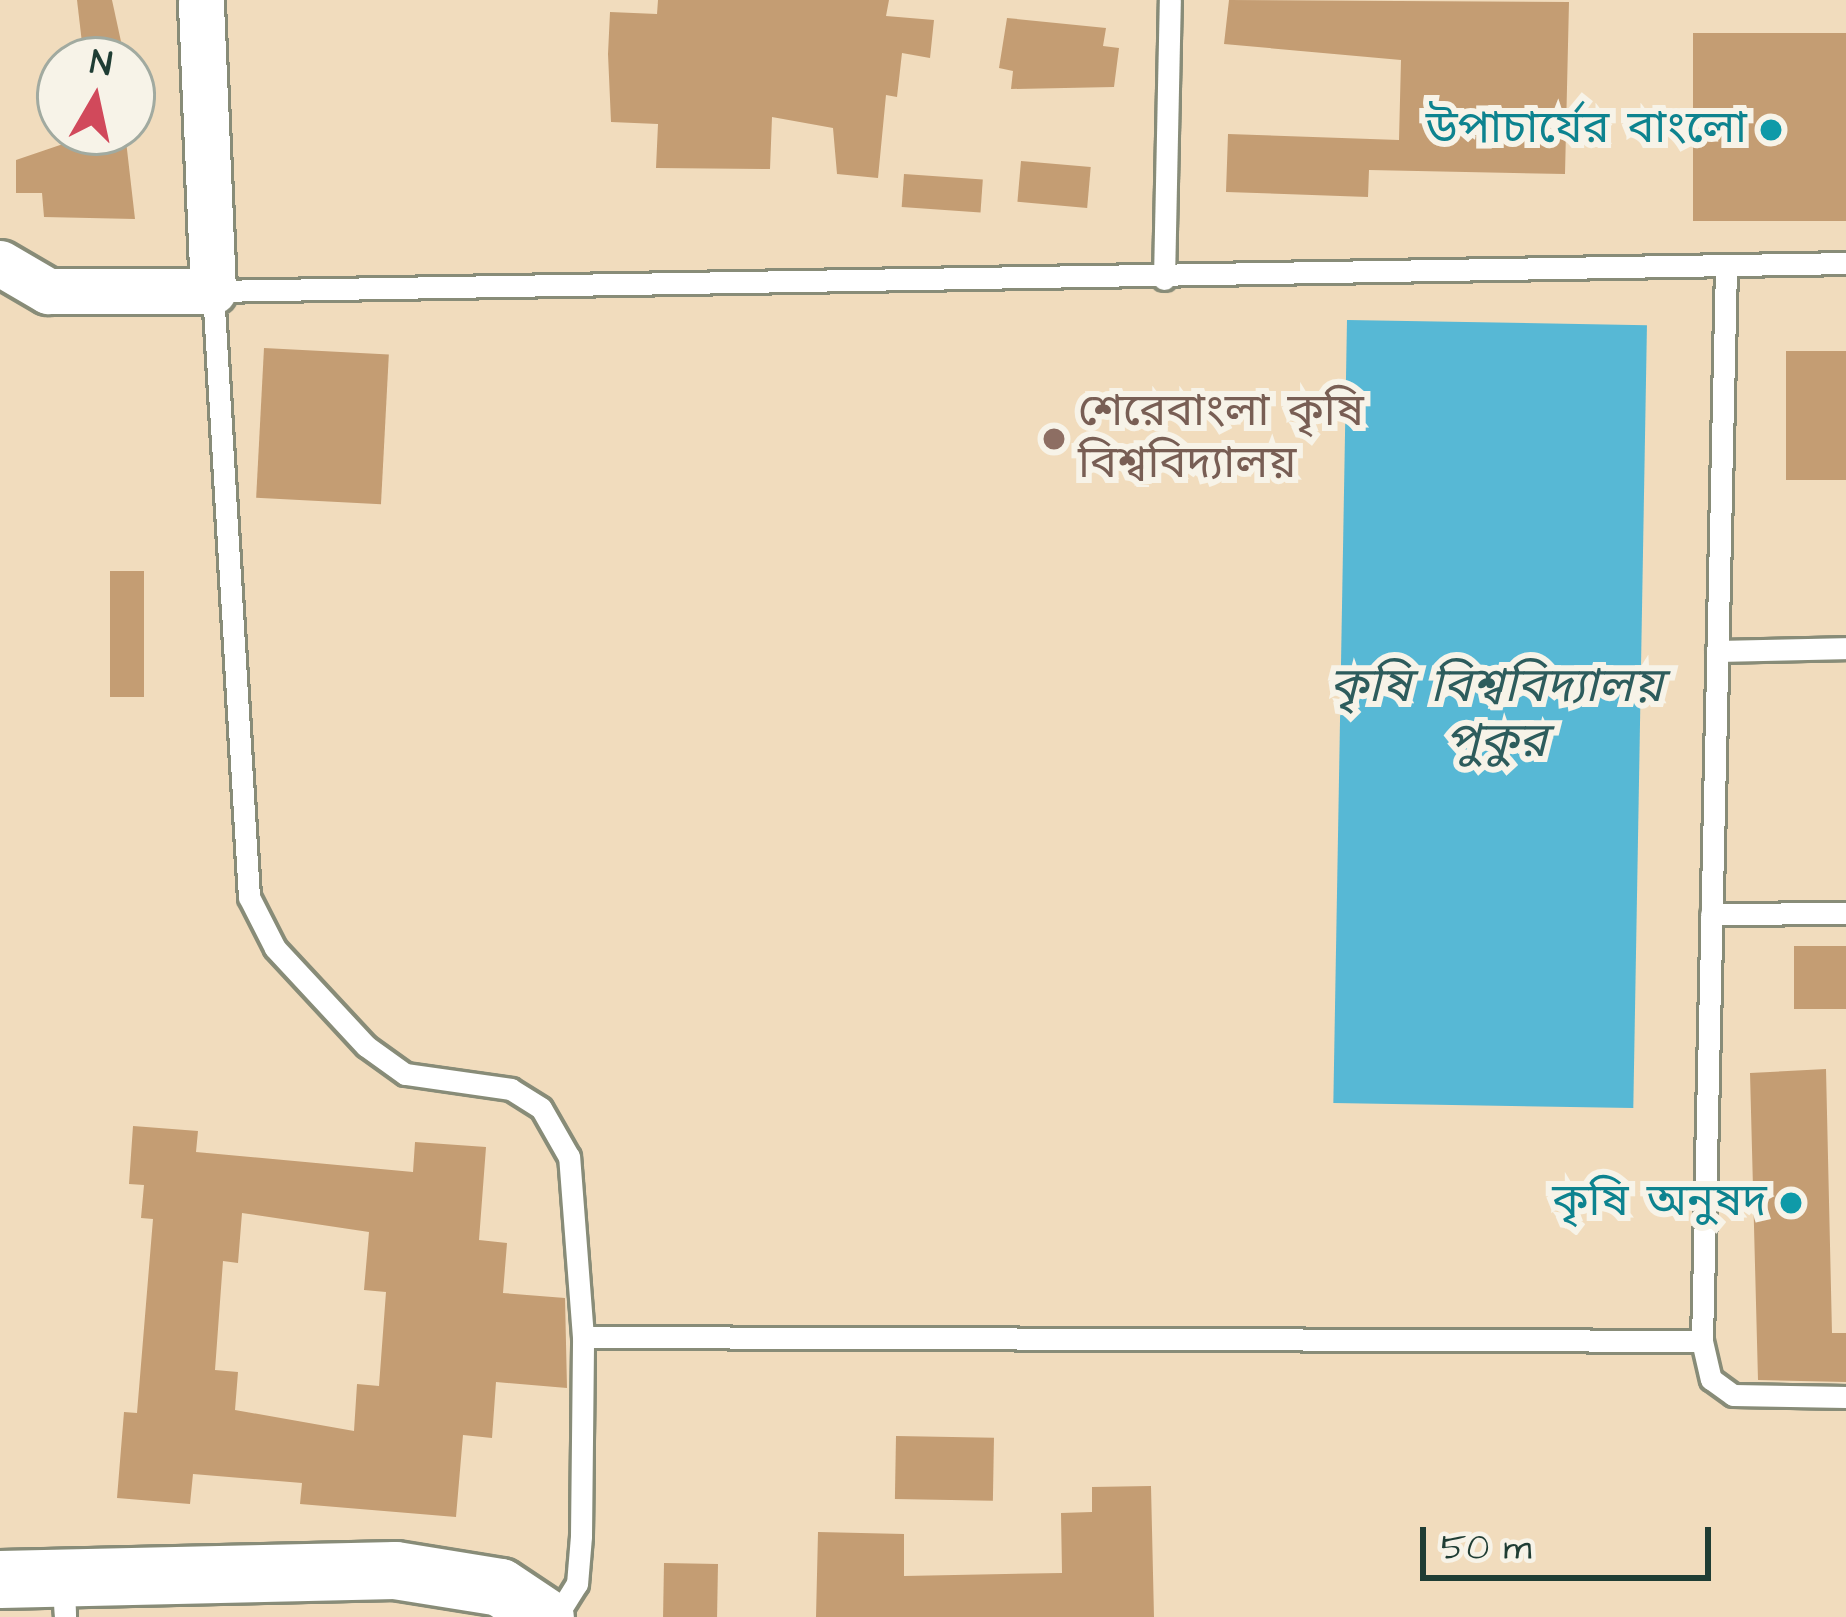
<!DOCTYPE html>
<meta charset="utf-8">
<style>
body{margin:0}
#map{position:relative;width:1846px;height:1617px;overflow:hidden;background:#f1dcbd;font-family:"Architects Daughter","Noto Sans Bengali",sans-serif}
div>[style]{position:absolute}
.water>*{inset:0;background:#57b8d5;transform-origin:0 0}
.building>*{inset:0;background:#c49d73;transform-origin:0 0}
.roads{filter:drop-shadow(3px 0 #888c78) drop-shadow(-3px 0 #888c78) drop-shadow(0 3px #888c78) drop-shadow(0 -3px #888c78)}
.service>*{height:21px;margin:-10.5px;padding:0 10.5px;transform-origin:10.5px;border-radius:10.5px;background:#fff}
.minor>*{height:45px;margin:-22.5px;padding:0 22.5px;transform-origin:22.5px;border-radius:22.5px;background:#fff}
.tertiary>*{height:57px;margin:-28.5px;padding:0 28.5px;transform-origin:28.5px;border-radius:28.5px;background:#fff}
.dots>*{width:33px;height:33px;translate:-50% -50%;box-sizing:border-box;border:6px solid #f7f3e8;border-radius:50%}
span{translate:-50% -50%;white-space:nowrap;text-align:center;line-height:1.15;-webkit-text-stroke:12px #f7f3e8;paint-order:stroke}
.culture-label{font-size:45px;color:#0d838f}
.right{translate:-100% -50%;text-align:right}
.education-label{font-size:45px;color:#785e54}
.left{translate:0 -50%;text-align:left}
.water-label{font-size:48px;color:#2d5c5c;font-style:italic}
.north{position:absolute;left:36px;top:36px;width:120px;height:120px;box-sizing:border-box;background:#f7f3e8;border:3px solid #a1aaa0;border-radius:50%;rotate:9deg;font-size:33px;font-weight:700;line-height:48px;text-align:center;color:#1f3d34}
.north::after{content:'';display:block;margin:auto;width:42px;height:54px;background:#d1495b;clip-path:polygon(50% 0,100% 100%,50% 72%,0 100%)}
.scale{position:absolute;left:1420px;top:1527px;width:291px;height:54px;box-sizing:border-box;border:6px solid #1f3d34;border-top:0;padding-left:15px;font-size:36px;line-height:42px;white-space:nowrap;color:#1f3d34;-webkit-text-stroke:9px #f7f3e8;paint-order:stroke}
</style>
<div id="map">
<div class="water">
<div style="left:1347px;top:320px;width:300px;height:783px;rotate:1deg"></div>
</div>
<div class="building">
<div style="clip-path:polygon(77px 0,112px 0,125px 60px,84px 60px)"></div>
<div style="clip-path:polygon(658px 0,889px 0,886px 16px,934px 20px,930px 58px,902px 53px,897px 97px,886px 95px,878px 178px,837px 174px,833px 128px,772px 117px,770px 169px,656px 168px,658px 124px,611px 122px,608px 54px,610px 12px,657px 14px)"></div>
<div style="clip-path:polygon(1229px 0,1569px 2px,1565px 174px,1369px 170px,1368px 197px,1226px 192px,1228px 134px,1399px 140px,1401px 60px,1224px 44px)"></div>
<div style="clip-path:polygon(1007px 18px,1106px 28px,1103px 46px,1119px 48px,1114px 87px,1011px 89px,1013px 71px,999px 68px)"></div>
<div style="left:1846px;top:33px;width:188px;height:153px;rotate:90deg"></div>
<div style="clip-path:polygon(65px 132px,125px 132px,135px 219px,44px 217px,42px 193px,16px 193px,16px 160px,66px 143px)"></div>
<div style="left:1021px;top:161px;width:70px;height:41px;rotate:5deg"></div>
<div style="left:904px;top:174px;width:79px;height:33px;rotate:4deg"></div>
<div style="left:264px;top:348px;width:125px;height:150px;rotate:3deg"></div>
<div style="left:1846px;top:351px;width:129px;height:60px;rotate:90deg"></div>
<div style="left:110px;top:571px;width:34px;height:126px"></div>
<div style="left:1846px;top:946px;width:63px;height:52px;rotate:90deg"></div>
<div style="clip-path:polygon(1826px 1069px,1832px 1333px,1846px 1333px,1846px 1382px,1758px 1380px,1750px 1073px)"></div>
<div style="clip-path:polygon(evenodd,133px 1126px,198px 1131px,196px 1152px,413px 1172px,415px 1142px,486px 1147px,479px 1240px,507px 1243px,503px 1293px,565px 1298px,567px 1388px,496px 1382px,492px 1438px,463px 1435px,456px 1517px,300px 1504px,302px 1483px,193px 1474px,190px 1504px,117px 1498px,124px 1412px,137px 1413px,153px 1219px,141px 1218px,144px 1185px,129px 1184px,133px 1126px,242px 1213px,369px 1232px,364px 1290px,386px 1292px,379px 1386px,357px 1384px,354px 1431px,235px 1410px,238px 1372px,215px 1370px,223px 1261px,238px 1263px,242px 1213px)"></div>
<div style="left:896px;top:1436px;width:98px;height:63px;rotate:1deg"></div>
<div style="clip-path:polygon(1151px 1486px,1154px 1617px,816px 1617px,818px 1532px,904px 1534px,904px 1576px,1062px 1573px,1061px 1513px,1092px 1512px,1092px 1487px)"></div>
<div style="left:664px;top:1563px;width:54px;height:54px;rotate:1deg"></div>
</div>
<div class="roads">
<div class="service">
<div style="left:1164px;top:279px;width:279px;rotate:-88.8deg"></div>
<div style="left:1717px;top:651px;width:129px;rotate:-1.3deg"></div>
<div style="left:1711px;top:914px;width:135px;rotate:-0.4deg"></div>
<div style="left:583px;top:1337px;width:1119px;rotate:0.2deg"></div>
<div style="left:1702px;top:1341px;width:39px;rotate:77deg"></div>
<div style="left:1711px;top:1379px;width:27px;rotate:36deg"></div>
<div style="left:1733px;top:1395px;width:113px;rotate:1deg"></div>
<div style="left:1702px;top:1341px;width:1076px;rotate:-88.72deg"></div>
<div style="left:65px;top:1617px;width:40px;rotate:-92.9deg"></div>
<div style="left:63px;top:1577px;width:40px;rotate:87.1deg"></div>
<div style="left:556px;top:1617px;width:39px;rotate:-58deg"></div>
<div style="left:577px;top:1584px;width:48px;rotate:-85.2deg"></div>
<div style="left:581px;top:1536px;width:199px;rotate:-89.4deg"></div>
<div style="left:583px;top:1337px;width:181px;rotate:-94.4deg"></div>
<div style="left:569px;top:1157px;width:56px;rotate:-119.7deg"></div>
<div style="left:541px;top:1108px;width:36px;rotate:-148deg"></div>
<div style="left:511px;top:1089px;width:107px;rotate:-171.9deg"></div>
<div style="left:405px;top:1074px;width:48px;rotate:-144.3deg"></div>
<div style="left:366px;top:1046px;width:134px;rotate:-132.9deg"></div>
<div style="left:275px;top:948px;width:57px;rotate:-117deg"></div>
<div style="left:249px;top:897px;width:607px;rotate:-93.4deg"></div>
<div style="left:213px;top:291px;width:1633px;rotate:-0.98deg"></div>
</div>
<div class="minor">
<div style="left:0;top:263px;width:56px;rotate:30.3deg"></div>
<div style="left:48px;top:291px;width:165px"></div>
<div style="left:213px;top:291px;width:291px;rotate:-92.4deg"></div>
</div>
<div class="tertiary">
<div style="left:0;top:1579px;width:395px;rotate:-1.3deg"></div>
<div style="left:395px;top:1570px;width:106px;rotate:9.2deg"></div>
<div style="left:500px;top:1587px;width:54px;rotate:33.7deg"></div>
</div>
</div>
<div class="dots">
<div style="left:1771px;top:130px;background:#0f9aa8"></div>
<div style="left:1054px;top:439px;background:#8d6e63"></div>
<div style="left:1791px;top:1203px;background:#0f9aa8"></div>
</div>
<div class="culture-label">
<span class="right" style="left:1747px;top:130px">উপাচার্যের বাংলো</span>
<span class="right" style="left:1767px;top:1203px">কৃষি অনুষদ</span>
</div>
<div class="education-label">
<span class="left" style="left:1078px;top:439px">শেরেবাংলা কৃষি<br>বিশ্ববিদ্যালয়</span>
</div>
<div class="water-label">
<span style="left:1496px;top:715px">কৃষি বিশ্ববিদ্যালয়<br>পুকুর</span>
</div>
<div class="north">N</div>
<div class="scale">50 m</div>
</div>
